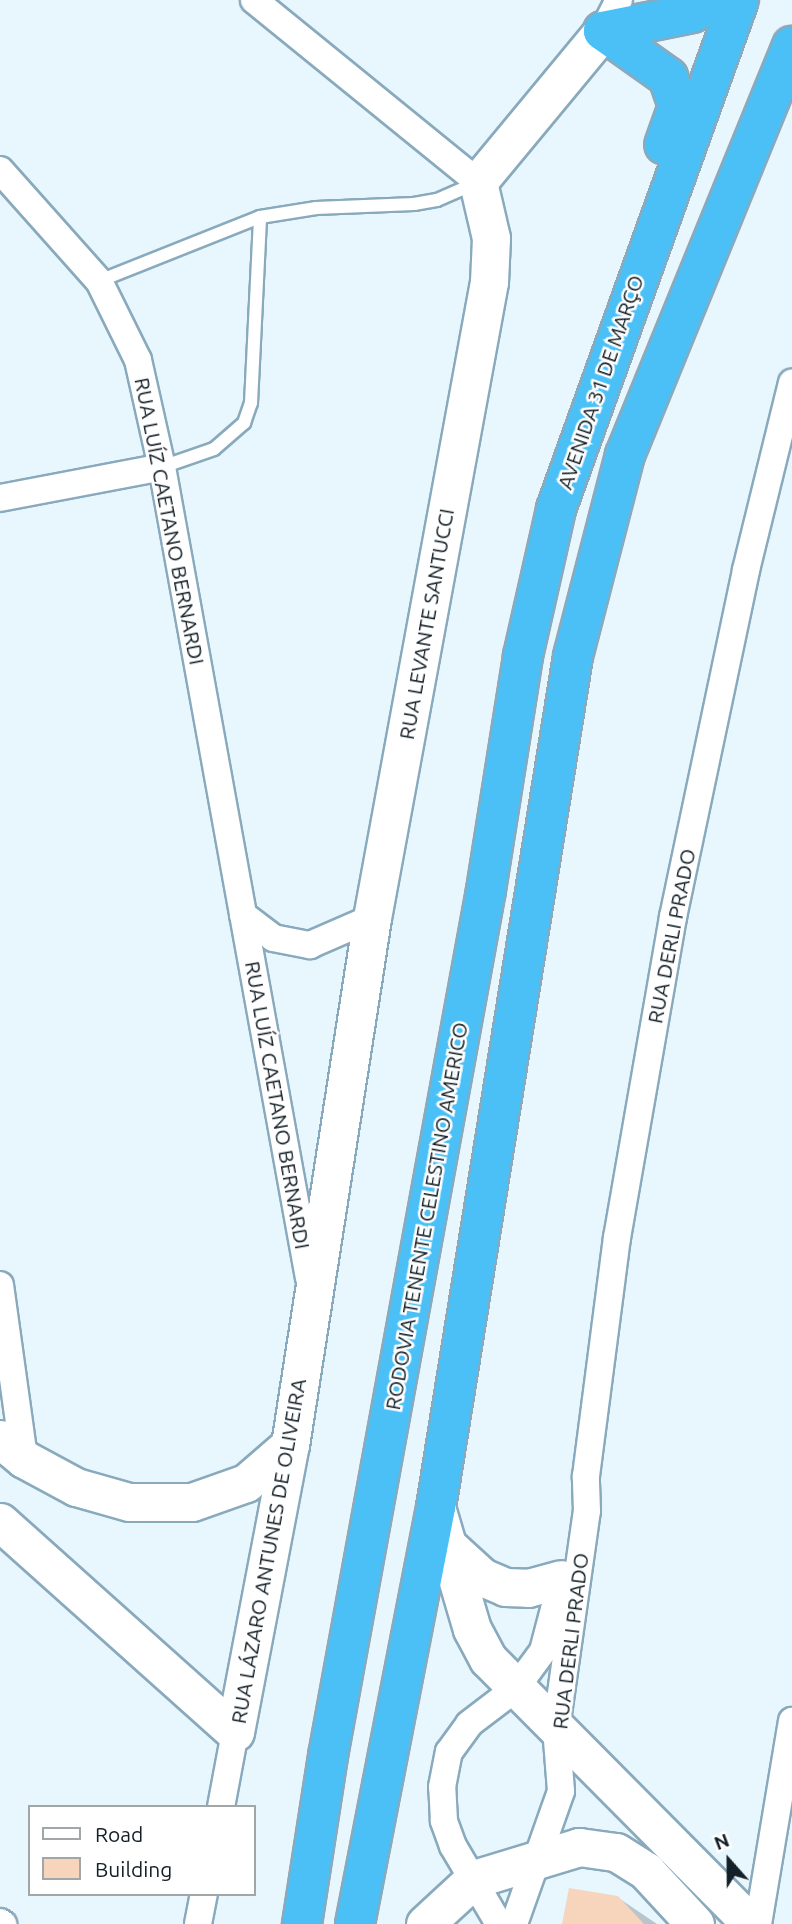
<!DOCTYPE html>
<meta charset="utf-8">
<style>
body{margin:0}
#map{position:relative;width:792px;height:1924px;overflow:hidden;background:#e8f6fe;font-family:Ubuntu,sans-serif}
div>[style]{position:absolute}
.shadow>*{inset:0;background:#0003}
.building>*{inset:0;background:#f7d4bc}
.roads{filter:drop-shadow(2px 0 #89aabc) drop-shadow(-2px 0 #89aabc) drop-shadow(0 2px #89aabc) drop-shadow(0 -2px #89aabc)}
.lane>*{height:12px;margin:-6px;padding:0 6px;transform-origin:6px;border-radius:6px;background:#fff}
.street>*{height:26px;margin:-13px;padding:0 13px;transform-origin:13px;border-radius:13px;background:#fff}
.secondary>*{height:37px;margin:-18.5px;padding:0 18.5px;transform-origin:18.5px;border-radius:18.5px;background:#fff}
.highway>*{height:38px;margin:-19px;padding:0 19px;transform-origin:19px;border-radius:19px;background:#4bc0f7}
span{translate:-50% -50%;white-space:nowrap;text-align:center;line-height:1.15;-webkit-text-stroke:5px #fff;paint-order:stroke}
.street-label{font-size:21px;color:#142027}
.legend{position:absolute;left:28px;top:1805px;width:228px;height:91px;box-sizing:border-box;background:#fff;border:2px solid #a1a6a9;margin:0;padding:9px 12px;list-style:none;font-size:21px;color:#142027}
.legend li{display:flex;align-items:center;gap:14px;height:35px}
.legend b{width:35px;border:2px solid #a1a6a9}
.north{position:absolute;left:694px;top:1826px;width:70px;height:70px;-webkit-text-stroke:5px #fff;paint-order:stroke;rotate:339deg;font-size:19px;font-weight:700;line-height:28px;text-align:center;color:#142027}
.north::after{content:'';display:block;margin:auto;width:24px;height:32px;background:#142027;clip-path:polygon(50% 0,100% 100%,50% 72%,0 100%)}
</style>
<div id="map">
<div class="shadow">
<div style="clip-path:polygon(617px 1897px,657px 1924px,563px 1924px)"></div>
</div>
<div class="building">
<div style="clip-path:polygon(569px 1888px,618px 1896px,644px 1924px,562px 1924px)"></div>
</div>
<div class="roads">
<div class="lane">
<div style="left:99px;top:281px;width:173px;rotate:-21.7deg"></div>
<div style="left:260px;top:217px;width:57px;rotate:-9.1deg"></div>
<div style="left:316px;top:208px;width:98px;rotate:-2.3deg"></div>
<div style="left:414px;top:204px;width:23px;rotate:-10deg"></div>
<div style="left:437px;top:200px;width:40px;rotate:-23.4deg"></div>
<div style="left:162px;top:467px;width:55px;rotate:-19.1deg"></div>
<div style="left:214px;top:449px;width:40px;rotate:-41deg"></div>
<div style="left:244px;top:423px;width:21px;rotate:-71deg"></div>
<div style="left:251px;top:403px;width:186px;rotate:-87.2deg"></div>
</div>
<div class="street">
<div style="left:254px;top:0;width:289px;rotate:39.1deg"></div>
<div style="left:603px;top:31px;width:35px;rotate:-63deg"></div>
<div style="left:0;top:170px;width:149px;rotate:48.3deg"></div>
<div style="left:99px;top:281px;width:88px;rotate:63.7deg"></div>
<div style="left:138px;top:360px;width:110px;rotate:77.4deg"></div>
<div style="left:162px;top:467px;width:824px;rotate:79.73deg"></div>
<div style="left:0;top:498px;width:165px;rotate:-10.8deg"></div>
<div style="left:243px;top:915px;width:38px;rotate:37deg"></div>
<div style="left:273px;top:938px;width:38px;rotate:11deg"></div>
<div style="left:310px;top:945px;width:68px;rotate:-23.5deg"></div>
<div style="left:0;top:1285px;width:176px;rotate:82.1deg"></div>
<div style="left:221px;top:1807px;width:76px;rotate:-79.4deg"></div>
<div style="left:0;top:1922px;width:4px;rotate:34deg"></div>
<div style="left:198px;top:1924px;width:31px;rotate:-79deg"></div>
<div style="left:499px;top:1924px;width:91px;rotate:-120.5deg"></div>
<div style="left:453px;top:1846px;width:27px;rotate:-110deg"></div>
<div style="left:444px;top:1821px;width:34px;rotate:-93deg"></div>
<div style="left:442px;top:1787px;width:36px;rotate:-79deg"></div>
<div style="left:449px;top:1752px;width:34px;rotate:-54deg"></div>
<div style="left:469px;top:1724px;width:58px;rotate:-37.3deg"></div>
<div style="left:515px;top:1689px;width:47px;rotate:-53.6deg"></div>
<div style="left:543px;top:1651px;width:63px;rotate:-75.3deg"></div>
<div style="left:514px;top:1924px;width:141px;rotate:-70.5deg"></div>
<div style="left:561px;top:1791px;width:63px;rotate:-94.5deg"></div>
<div style="left:556px;top:1728px;width:219px;rotate:-81.9deg"></div>
<div style="left:587px;top:1511px;width:35px;rotate:-92deg"></div>
<div style="left:586px;top:1476px;width:240px;rotate:-82.6deg"></div>
<div style="left:617px;top:1238px;width:326px;rotate:-80.1deg"></div>
<div style="left:673px;top:917px;width:355px;rotate:-78.1deg"></div>
<div style="left:746px;top:570px;width:193px;rotate:-76.2deg"></div>
<div style="left:758px;top:1924px;width:206px;rotate:-80.5deg"></div>
</div>
<div class="secondary">
<div style="left:0;top:1439px;width:31px;rotate:40deg"></div>
<div style="left:24px;top:1459px;width:59px;rotate:28.3deg"></div>
<div style="left:76px;top:1487px;width:55px;rotate:15.8deg"></div>
<div style="left:129px;top:1502px;width:63px"></div>
<div style="left:192px;top:1502px;width:57px;rotate:-19.4deg"></div>
<div style="left:246px;top:1483px;width:58px;rotate:-40.8deg"></div>
<div style="left:436px;top:1507px;width:127px;rotate:73.6deg"></div>
<div style="left:472px;top:1629px;width:34px;rotate:62deg"></div>
<div style="left:488px;top:1659px;width:373px;rotate:45.2deg"></div>
<div style="left:0;top:1522px;width:315px;rotate:41.8deg"></div>
<div style="left:448px;top:1546px;width:46px;rotate:42.4deg"></div>
<div style="left:482px;top:1577px;width:25px;rotate:23deg"></div>
<div style="left:505px;top:1587px;width:23px;rotate:2deg"></div>
<div style="left:528px;top:1588px;width:34px;rotate:-15deg"></div>
<div style="left:235px;top:1732px;width:292px;rotate:-79.2deg"></div>
<div style="left:290px;top:1445px;width:533px;rotate:-81.16deg"></div>
<div style="left:372px;top:918px;width:647px;rotate:-79.58deg"></div>
<div style="left:489px;top:282px;width:44px;rotate:-87.4deg"></div>
<div style="left:491px;top:238px;width:57px;rotate:-103.1deg"></div>
<div style="left:478px;top:182px;width:196px;rotate:-50.4deg"></div>
<div style="left:425px;top:1924px;width:67px;rotate:-42.6deg"></div>
<div style="left:474px;top:1879px;width:110px;rotate:-16.9deg"></div>
<div style="left:579px;top:1847px;width:37px;rotate:8deg"></div>
<div style="left:616px;top:1852px;width:36px;rotate:32deg"></div>
<div style="left:646px;top:1871px;width:72px;rotate:47.2deg"></div>
</div>
<div class="highway">
<div style="left:603px;top:31px;width:80px;rotate:35.3deg"></div>
<div style="left:668px;top:77px;width:31px;rotate:71deg"></div>
<div style="left:678px;top:106px;width:41px;rotate:109.7deg"></div>
<div style="left:603px;top:31px;width:91px;rotate:-11.4deg"></div>
<div style="left:692px;top:13px;width:28px;rotate:-27deg"></div>
<div style="left:302px;top:1924px;width:170px;rotate:-81.2deg"></div>
<div style="left:328px;top:1756px;width:880px;rotate:-79.66deg"></div>
<div style="left:486px;top:890px;width:237px;rotate:-81deg"></div>
<div style="left:523px;top:656px;width:151px;rotate:-77.3deg"></div>
<div style="left:556px;top:509px;width:541px;rotate:-70.23deg"></div>
<div style="left:355px;top:1924px;width:425px;rotate:-79deg"></div>
<div style="left:436px;top:1507px;width:862px;rotate:-80.85deg"></div>
<div style="left:573px;top:656px;width:208px;rotate:-75.5deg"></div>
<div style="left:625px;top:455px;width:442px;rotate:-67.8deg"></div>
</div>
</div>
<div class="street-label">
<span style="left:600px;top:382px;rotate:-71deg">AVENIDA 31 DE MARÇO</span>
<span style="left:170px;top:521px;rotate:79deg">RUA LUÍZ CAETANO BERNARDI</span>
<span style="left:426px;top:624px;rotate:-80deg">RUA LEVANTE SANTUCCI</span>
<span style="left:671px;top:936px;rotate:-79deg">RUA DERLI PRADO</span>
<span style="left:278px;top:1105px;rotate:80deg">RUA LUÍZ CAETANO BERNARDI</span>
<span style="left:426px;top:1216px;rotate:-80deg">RODOVIA TENENTE CELESTINO AMERICO</span>
<span style="left:268px;top:1551px;rotate:-80deg">RUA LÁZARO ANTUNES DE OLIVEIRA</span>
<span style="left:570px;top:1641px;rotate:-83deg">RUA DERLI PRADO</span>
</div>
<ul class="legend">
<li><b style="height:9px;background:#fff"></b>Road</li>
<li><b style="height:19px;background:#f7d4bc"></b>Building</li>
</ul>
<div class="north">N</div>
</div>
